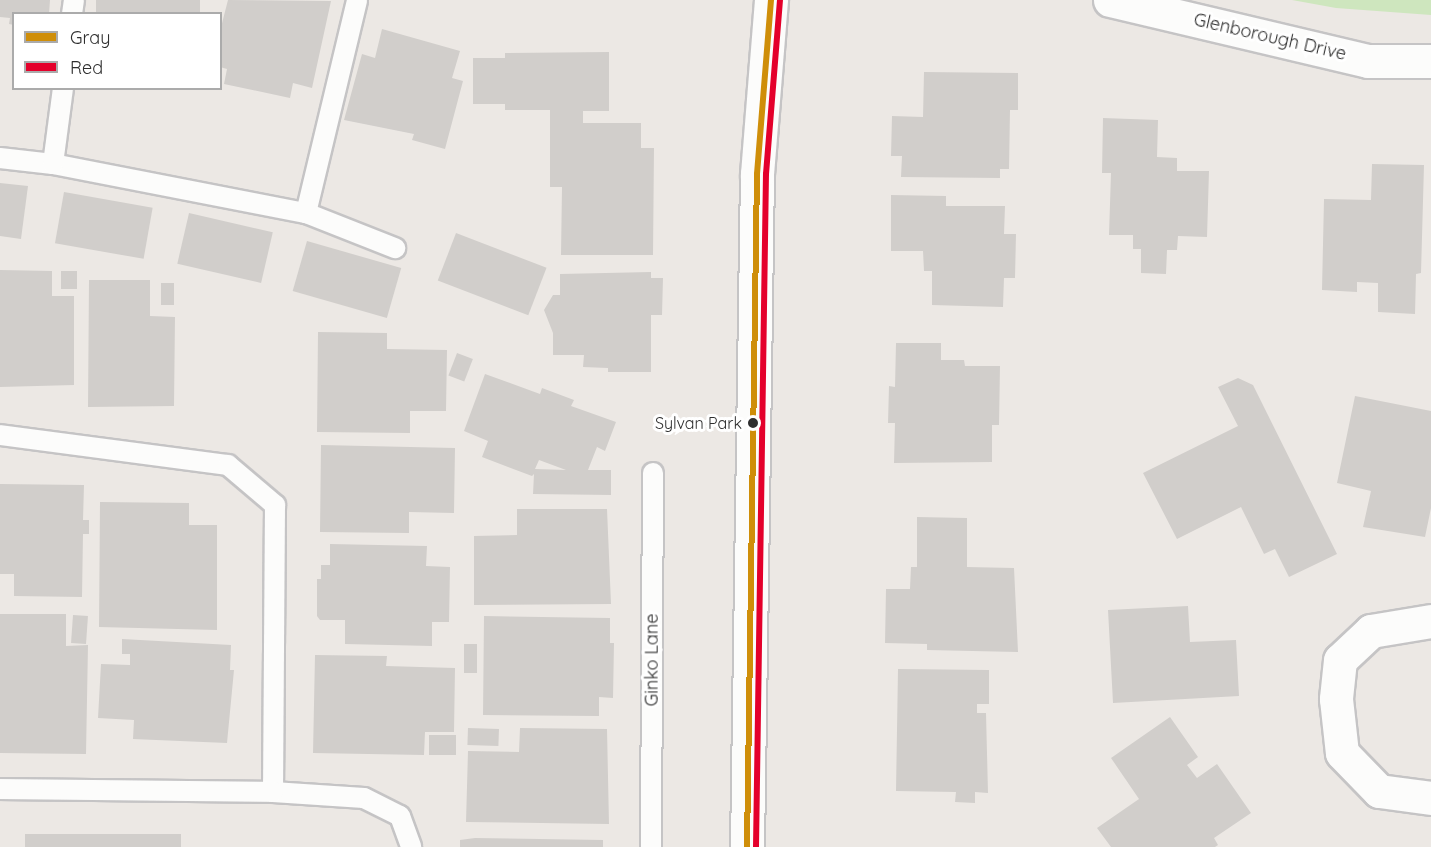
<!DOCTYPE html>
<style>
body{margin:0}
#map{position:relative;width:1431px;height:847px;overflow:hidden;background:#ece8e4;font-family:Quicksand,sans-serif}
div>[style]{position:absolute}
.green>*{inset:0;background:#cee6be}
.building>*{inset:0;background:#d1cecb;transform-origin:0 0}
.roads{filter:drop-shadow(2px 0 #c5c4c5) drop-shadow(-2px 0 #c5c4c5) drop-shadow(0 2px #c5c4c5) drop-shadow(0 -2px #c5c4c5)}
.service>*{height:20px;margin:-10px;padding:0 10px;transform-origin:10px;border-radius:10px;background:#fcfcfb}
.minor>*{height:33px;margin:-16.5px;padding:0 16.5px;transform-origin:16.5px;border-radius:16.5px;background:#fcfcfb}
.tertiary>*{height:33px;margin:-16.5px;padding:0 16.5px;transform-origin:16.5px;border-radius:16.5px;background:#fcfcfb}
.bus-1>*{height:6px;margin:-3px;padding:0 3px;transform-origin:3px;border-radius:3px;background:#cf8e09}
.bus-2>*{height:6px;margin:-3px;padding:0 3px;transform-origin:3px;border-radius:3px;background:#e4002b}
.dots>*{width:16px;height:16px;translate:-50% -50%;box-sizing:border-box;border:3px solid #fff;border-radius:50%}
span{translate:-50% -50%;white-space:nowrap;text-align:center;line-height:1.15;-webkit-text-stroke:6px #fff;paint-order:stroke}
.bus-label{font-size:16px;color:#2e2e2e}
.right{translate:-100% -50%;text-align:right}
.street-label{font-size:18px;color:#2e2e2e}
.legend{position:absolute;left:12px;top:12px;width:210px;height:78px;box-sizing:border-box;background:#fff;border:2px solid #ababab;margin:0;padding:8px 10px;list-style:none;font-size:18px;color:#2e2e2e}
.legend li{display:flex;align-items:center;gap:12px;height:30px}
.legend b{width:30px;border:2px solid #ababab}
</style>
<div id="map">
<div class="green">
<div style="clip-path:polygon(1292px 0,1431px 0,1431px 15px,1336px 8px)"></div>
</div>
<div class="building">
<div style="clip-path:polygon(0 0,50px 0,49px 14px,14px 14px,14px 25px,9px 24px,10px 18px,0 17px)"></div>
<div style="left:96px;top:0;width:104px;height:14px"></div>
<div style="clip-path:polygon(228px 0,331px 1px,312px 88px,293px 83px,290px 98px,224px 84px,227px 69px,220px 67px,220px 31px)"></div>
<div style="clip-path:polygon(382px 29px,460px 51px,452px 78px,463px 81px,445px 149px,412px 140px,414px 134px,344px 120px,362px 54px,375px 58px)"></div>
<div style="clip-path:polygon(609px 52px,609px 111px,583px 111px,583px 123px,641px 123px,641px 148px,654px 148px,653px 255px,561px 255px,562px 187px,550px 187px,550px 110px,505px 110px,505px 104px,473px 104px,473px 58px,505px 58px,505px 53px)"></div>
<div style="clip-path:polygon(924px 72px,1018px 73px,1018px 110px,1010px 110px,1009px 169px,1000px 169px,1000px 178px,901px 177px,902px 156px,891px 156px,892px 116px,923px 117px)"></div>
<div style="clip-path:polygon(1103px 118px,1158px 120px,1157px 157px,1177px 158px,1177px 171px,1209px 171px,1207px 237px,1178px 236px,1177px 250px,1167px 250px,1166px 274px,1141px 273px,1141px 249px,1133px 249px,1133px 235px,1109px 235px,1111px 173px,1102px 173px)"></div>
<div style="clip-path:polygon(1372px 164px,1424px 165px,1421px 273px,1416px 274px,1415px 314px,1378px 312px,1378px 283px,1357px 282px,1357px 292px,1322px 290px,1324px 199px,1371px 200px)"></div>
<div style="clip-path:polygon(0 183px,28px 186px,21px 239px,0 236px)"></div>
<div style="left:64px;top:192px;width:90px;height:52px;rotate:10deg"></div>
<div style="clip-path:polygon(891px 195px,946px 196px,946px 206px,1005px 206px,1004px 234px,1016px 234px,1015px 278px,1004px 278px,1003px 307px,932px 305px,932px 271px,924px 271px,923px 251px,891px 251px)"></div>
<div style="left:189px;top:213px;width:86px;height:52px;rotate:13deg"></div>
<div style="left:456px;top:233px;width:97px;height:51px;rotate:21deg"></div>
<div style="left:307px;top:241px;width:98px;height:52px;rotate:16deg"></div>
<div style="clip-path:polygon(0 270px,52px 271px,52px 296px,74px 296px,74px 385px,0 387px)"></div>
<div style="left:61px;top:271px;width:16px;height:18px"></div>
<div style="clip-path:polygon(651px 272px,651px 278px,663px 278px,662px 315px,651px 315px,651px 372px,608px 372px,608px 368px,583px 367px,584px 355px,553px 355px,553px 333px,544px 310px,553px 295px,560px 295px,560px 274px)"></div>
<div style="clip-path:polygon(89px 280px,150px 280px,150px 316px,175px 317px,174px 406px,88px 407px)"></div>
<div style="left:161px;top:283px;width:13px;height:22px"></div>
<div style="clip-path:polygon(318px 332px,387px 333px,387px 349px,447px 350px,446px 411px,410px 411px,410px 433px,317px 432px)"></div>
<div style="clip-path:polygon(896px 343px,941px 343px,941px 360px,964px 360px,965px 366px,1000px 366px,999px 425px,992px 425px,992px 462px,894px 463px,895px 423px,888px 423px,889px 386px,895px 387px)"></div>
<div style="left:457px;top:353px;width:17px;height:24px;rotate:21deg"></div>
<div style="clip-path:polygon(evenodd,485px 374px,540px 394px,542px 388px,574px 400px,571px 406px,616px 422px,605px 451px,597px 447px,588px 470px,611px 470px,611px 495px,533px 494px,534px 474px,532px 476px,482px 457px,488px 441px,464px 431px,485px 374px,539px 460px,566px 470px,535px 469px,539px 460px)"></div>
<div style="clip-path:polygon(1238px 378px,1253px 385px,1337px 554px,1289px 577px,1275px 549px,1264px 554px,1241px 507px,1177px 539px,1143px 473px,1238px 426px,1218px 387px)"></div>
<div style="clip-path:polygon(1355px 396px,1431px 411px,1431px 508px,1425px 537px,1363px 527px,1371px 491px,1337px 483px)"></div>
<div style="clip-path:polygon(321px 445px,455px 448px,454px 513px,409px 512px,409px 533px,320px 532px)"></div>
<div style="clip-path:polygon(0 484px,84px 485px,83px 520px,89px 520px,89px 534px,83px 534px,82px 597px,14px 596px,14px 574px,0 574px)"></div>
<div style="clip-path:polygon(100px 502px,189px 503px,189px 525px,217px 525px,217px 630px,99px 627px)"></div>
<div style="clip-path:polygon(517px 509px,607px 509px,611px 604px,474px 605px,474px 536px,517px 535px)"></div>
<div style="clip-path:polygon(917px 517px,967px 518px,967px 567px,1014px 568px,1018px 652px,927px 650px,927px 644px,885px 643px,886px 589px,910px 589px,911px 567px,917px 567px)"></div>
<div style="clip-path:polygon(330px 544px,427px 546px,426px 566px,450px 567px,449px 622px,432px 622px,432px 646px,345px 644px,345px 620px,320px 620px,317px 616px,317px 579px,321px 579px,321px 565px,330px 565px)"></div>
<div style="clip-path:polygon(1188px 606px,1190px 642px,1236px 640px,1239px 696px,1113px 703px,1108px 610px)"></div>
<div style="clip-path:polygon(0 614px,66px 614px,66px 646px,88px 645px,86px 754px,0 753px)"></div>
<div style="left:73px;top:615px;width:15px;height:28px;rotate:4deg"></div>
<div style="clip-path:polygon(484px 616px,610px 618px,610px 643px,614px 643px,613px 698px,599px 697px,599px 716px,483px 715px)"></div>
<div style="clip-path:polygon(122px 639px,231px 645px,230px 670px,234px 670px,227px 743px,133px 739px,134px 720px,98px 718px,101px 664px,130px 665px,130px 654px,122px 654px)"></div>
<div style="left:464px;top:644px;width:13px;height:29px"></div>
<div style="clip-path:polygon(315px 655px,387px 656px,386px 666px,455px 668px,454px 732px,425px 732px,424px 755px,313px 753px)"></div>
<div style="clip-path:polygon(898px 669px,989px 670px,989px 704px,977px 704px,977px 713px,986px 713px,988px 793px,975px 792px,975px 803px,955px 802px,956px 792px,896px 791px)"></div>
<div style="clip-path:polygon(1170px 717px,1198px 757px,1187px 765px,1197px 778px,1217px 764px,1251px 813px,1214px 838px,1218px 845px,1215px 847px,1111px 847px,1097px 828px,1139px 799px,1111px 758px)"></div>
<div style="left:468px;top:728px;width:31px;height:17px;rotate:2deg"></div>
<div style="clip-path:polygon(520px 728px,607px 729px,609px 824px,466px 822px,468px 751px,519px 752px)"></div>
<div style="left:429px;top:735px;width:27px;height:20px"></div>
<div style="left:25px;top:834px;width:156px;height:13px"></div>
<div style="clip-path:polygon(475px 838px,603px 840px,603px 847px,460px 847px,460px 840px)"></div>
</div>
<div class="roads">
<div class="service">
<div style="left:72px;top:14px;width:14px;rotate:-82deg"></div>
<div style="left:0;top:158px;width:53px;rotate:6.5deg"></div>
<div style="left:53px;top:164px;width:258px;rotate:11deg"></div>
<div style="left:306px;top:213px;width:96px;rotate:21.5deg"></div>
<div style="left:53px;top:164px;width:77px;rotate:-82.5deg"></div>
<div style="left:306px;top:213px;width:219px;rotate:-76.5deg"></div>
<div style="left:0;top:435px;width:230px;rotate:7.5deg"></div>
<div style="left:228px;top:465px;width:62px;rotate:40.4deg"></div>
<div style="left:275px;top:505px;width:287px;rotate:90.4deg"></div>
<div style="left:273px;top:792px;width:91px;rotate:3.8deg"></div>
<div style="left:364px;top:798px;width:40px;rotate:26.6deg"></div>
<div style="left:400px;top:816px;width:33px;rotate:70deg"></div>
<div style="left:0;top:789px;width:273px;rotate:0.6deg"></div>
<div style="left:651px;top:847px;width:374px;rotate:-89.7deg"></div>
</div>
<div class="minor">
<div style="left:1110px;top:0;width:265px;rotate:13.3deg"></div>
<div style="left:1368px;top:61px;width:63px"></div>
<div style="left:1431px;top:621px;width:61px;rotate:170.5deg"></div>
<div style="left:1371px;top:631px;width:42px;rotate:136.9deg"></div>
<div style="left:1340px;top:660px;width:39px;rotate:96deg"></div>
<div style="left:1336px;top:699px;width:54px;rotate:83.7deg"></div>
<div style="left:1342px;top:753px;width:53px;rotate:45.8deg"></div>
<div style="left:1379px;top:791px;width:52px;rotate:7.7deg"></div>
</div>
<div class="tertiary">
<div style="left:747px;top:847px;width:673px;rotate:-89.15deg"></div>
<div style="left:757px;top:174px;width:175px;rotate:-85.4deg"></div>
</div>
</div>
<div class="bus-1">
<div style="left:747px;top:847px;width:673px;rotate:-89.15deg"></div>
<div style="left:757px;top:174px;width:175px;rotate:-85.4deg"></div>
</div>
<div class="bus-2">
<div style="left:756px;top:847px;width:673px;rotate:-89.15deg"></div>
<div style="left:766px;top:174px;width:174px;rotate:-85.4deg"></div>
</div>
<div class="dots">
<div style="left:753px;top:423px;background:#2e2e2e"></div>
</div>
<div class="bus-label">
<span class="right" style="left:742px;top:423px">Sylvan Park</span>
</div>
<div class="street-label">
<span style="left:1270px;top:37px;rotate:13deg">Glenborough Drive</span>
<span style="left:652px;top:660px;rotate:-90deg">Ginko Lane</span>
</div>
<ul class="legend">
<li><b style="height:8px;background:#cf8e09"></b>Gray</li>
<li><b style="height:8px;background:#e4002b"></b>Red</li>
</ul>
</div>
